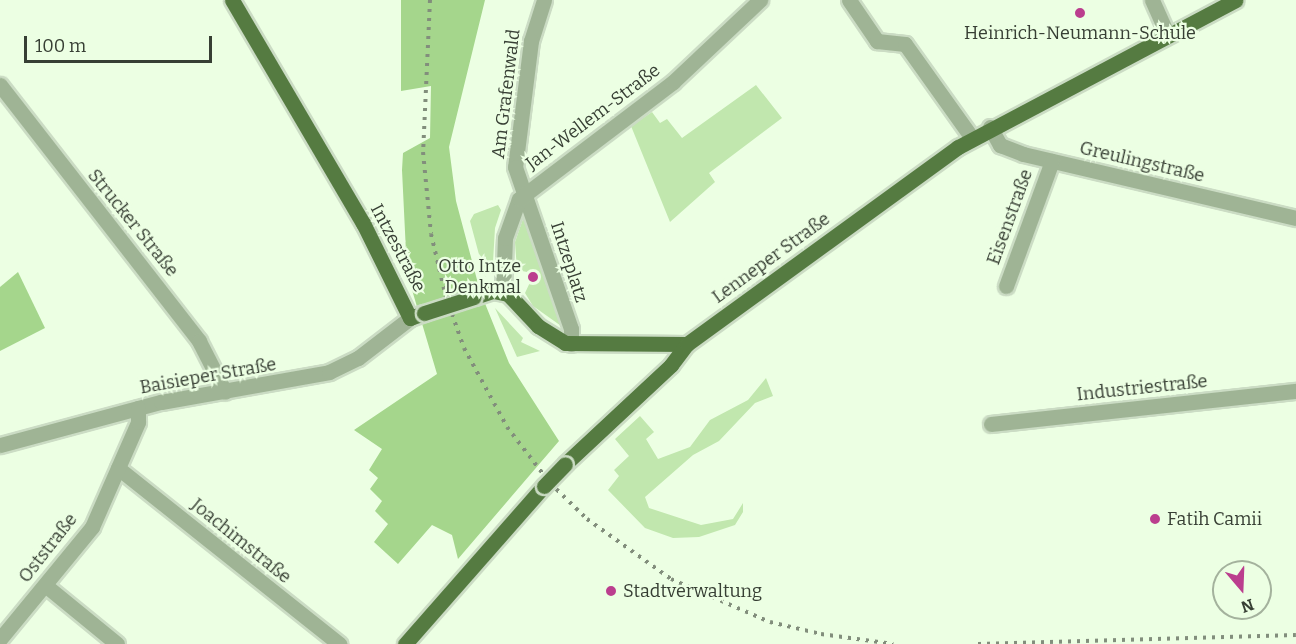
<!DOCTYPE html>
<meta charset="utf-8">
<style>
body{margin:0}
#map{position:relative;width:1296px;height:644px;overflow:hidden;background:#ecffe3;font-family:Bitter,serif}
div>[style]{position:absolute}
.green>*{inset:0;background:#c1e7ae}
.forest>*{inset:0;background:#a5d68c}
.roads{filter:drop-shadow(2px 0 #cbdcc4) drop-shadow(-2px 0 #cbdcc4) drop-shadow(0 2px #cbdcc4) drop-shadow(0 -2px #cbdcc4)}
.minor>*{height:15px;margin:-7.5px;padding:0 7.5px;transform-origin:7.5px;border-radius:7.5px;background:#9fb495}
.major>*{height:15px;margin:-7.5px;padding:0 7.5px;transform-origin:7.5px;border-radius:7.5px;background:#557b41}
.rail>*{height:4px;margin-top:-2px;transform-origin:0;background:repeating-linear-gradient(90deg,#828e7c 0 3px,transparent 0 9px)}
.bridges{filter:drop-shadow(2px 0 #cbdcc4) drop-shadow(-2px 0 #cbdcc4) drop-shadow(0 2px #cbdcc4) drop-shadow(0 -2px #cbdcc4)}
.major-bridge>*{height:15px;margin:-7.5px;padding:0 7.5px;transform-origin:7.5px;border-radius:7.5px;background:#557b41}
.dots>*{width:16px;height:16px;translate:-50% -50%;box-sizing:border-box;border:3px solid #ecffe3;border-radius:50%}
span{translate:-50% -50%;white-space:nowrap;text-align:center;line-height:1.15;-webkit-text-stroke:4.5px #ecffe3;paint-order:stroke}
.poi-label{font-size:18px;color:#373f34}
.right{translate:-100% -50%;text-align:right}
.left{translate:0 -50%;text-align:left}
.street-label{font-size:18px;color:#373f34}
.north{position:absolute;left:1212px;top:560px;width:60px;height:60px;box-sizing:border-box;background:#ecffe3;border:2px solid #a4b29d;border-radius:50%;rotate:161deg;font-size:16px;font-weight:700;line-height:24px;text-align:center;color:#373f34}
.north::after{content:'';display:block;margin:auto;width:21px;height:27px;background:#bb3e8e;clip-path:polygon(50% 0,100% 100%,50% 72%,0 100%)}
.scale{position:absolute;left:24px;top:36px;width:188px;height:27px;box-sizing:border-box;border:3px solid #373f34;border-top:0;padding-left:8px;font-size:18px;line-height:21px;white-space:nowrap;color:#373f34;-webkit-text-stroke:4px #ecffe3;paint-order:stroke}
</style>
<div id="map">
<div class="green">
<div style="clip-path:polygon(756px 85px,782px 118px,709px 173px,715px 182px,670px 222px,631px 126px,652px 112px,660px 123px,667px 119px,682px 138px)"></div>
<div style="clip-path:polygon(498px 205px,501px 210px,495px 228px,493px 262px,485px 277px,470px 221px,474px 214px)"></div>
<div style="clip-path:polygon(525px 213px,564px 328px,533px 306px,525px 293px,532px 278px,527px 272px,517px 270px,515px 242px)"></div>
<div style="clip-path:polygon(495px 308px,523px 338px,521px 342px,540px 351px,517px 357px)"></div>
<div style="clip-path:polygon(766px 378px,773px 396px,755px 403px,719px 441px,693px 455px,645px 497px,649px 508px,701px 525px,733px 519px,743px 503px,743px 512px,735px 525px,699px 537px,673px 538px,645px 528px,608px 490px,619px 476px,614px 470px,629px 456px,615px 439px,640px 416px,654px 432px,646px 439px,658px 459px,690px 447px,710px 420px,748px 400px)"></div>
</div>
<div class="forest">
<div style="clip-path:polygon(401px 0,485px 0,449px 147px,456px 201px,480px 291px,509px 363px,559px 441px,458px 559px,452px 535px,432px 525px,398px 564px,374px 542px,388px 524px,375px 511px,382px 501px,370px 489px,378px 478px,369px 470px,382px 449px,354px 430px,437px 374px,407px 273px,402px 170px,403px 153px,430px 138px,431px 86px,401px 91px)"></div>
<div style="clip-path:polygon(18px 272px,45px 328px,0 351px,0 287px)"></div>
</div>
<div class="roads">
<div class="minor">
<div style="left:544px;top:0;width:43px;rotate:107.6deg"></div>
<div style="left:531px;top:41px;width:127px;rotate:97.2deg"></div>
<div style="left:515px;top:167px;width:171px;rotate:70.9deg"></div>
<div style="left:571px;top:329px;width:15px;rotate:90deg"></div>
<div style="left:849px;top:0;width:50px;rotate:55.7deg"></div>
<div style="left:877px;top:41px;width:28px;rotate:6deg"></div>
<div style="left:905px;top:44px;width:115px;rotate:54.5deg"></div>
<div style="left:1152px;top:0;width:37px;rotate:66deg"></div>
<div style="left:0;top:85px;width:324px;rotate:52.1deg"></div>
<div style="left:199px;top:341px;width:57px;rotate:63deg"></div>
<div style="left:990px;top:127px;width:21px;rotate:61deg"></div>
<div style="left:1000px;top:145px;width:25px;rotate:21deg"></div>
<div style="left:1023px;top:154px;width:280px;rotate:13.2deg"></div>
<div style="left:1006px;top:286px;width:133px;rotate:-69.8deg"></div>
<div style="left:503px;top:292px;width:54px;rotate:-87.9deg"></div>
<div style="left:505px;top:238px;width:41px;rotate:-70.3deg"></div>
<div style="left:519px;top:199px;width:193px;rotate:-37.2deg"></div>
<div style="left:673px;top:82px;width:120px;rotate:-43.3deg"></div>
<div style="left:991px;top:424px;width:307px;rotate:-6.2deg"></div>
<div style="left:0;top:445px;width:167px;rotate:-15deg"></div>
<div style="left:161px;top:402px;width:171px;rotate:-10.1deg"></div>
<div style="left:329px;top:372px;width:32px;rotate:-26deg"></div>
<div style="left:358px;top:358px;width:66px;rotate:-37.6deg"></div>
<div style="left:118px;top:468px;width:283px;rotate:38.5deg"></div>
<div style="left:45px;top:585px;width:93px;rotate:39.3deg"></div>
<div style="left:0;top:639px;width:145px;rotate:-50.6deg"></div>
<div style="left:92px;top:527px;width:115px;rotate:-66.3deg"></div>
<div style="left:138px;top:422px;width:14px;rotate:-90deg"></div>
</div>
<div class="major">
<div style="left:232px;top:0;width:259px;rotate:59.6deg"></div>
<div style="left:363px;top:223px;width:106px;rotate:63.7deg"></div>
<div style="left:410px;top:318px;width:15px;rotate:-20deg"></div>
<div style="left:474px;top:297px;width:20px;rotate:-18deg"></div>
<div style="left:493px;top:291px;width:15px;rotate:11deg"></div>
<div style="left:508px;top:294px;width:44px;rotate:46.8deg"></div>
<div style="left:538px;top:326px;width:32px;rotate:32deg"></div>
<div style="left:565px;top:343px;width:122px;rotate:0.5deg"></div>
<div style="left:565px;top:464px;width:145px;rotate:-43deg"></div>
<div style="left:671px;top:365px;width:26px;rotate:-53deg"></div>
<div style="left:687px;top:344px;width:335px;rotate:-36deg"></div>
<div style="left:958px;top:147px;width:314px;rotate:-27.9deg"></div>
<div style="left:405px;top:644px;width:210px;rotate:-48.7deg"></div>
</div>
</div>
<div class="rail">
<div style="left:430px;top:0;width:152px;rotate:92.6deg"></div>
<div style="left:423px;top:152px;width:82px;rotate:84.4deg"></div>
<div style="left:431px;top:234px;width:65px;rotate:76.6deg"></div>
<div style="left:446px;top:297px;width:54px;rotate:70.6deg"></div>
<div style="left:464px;top:348px;width:90px;rotate:61.4deg"></div>
<div style="left:507px;top:427px;width:71px;rotate:52.5deg"></div>
<div style="left:550px;top:483px;width:52px;rotate:44.2deg"></div>
<div style="left:587px;top:519px;width:103px;rotate:35.5deg"></div>
<div style="left:671px;top:579px;width:108px;rotate:23.5deg"></div>
<div style="left:770px;top:622px;width:52px;rotate:13.2deg"></div>
<div style="left:821px;top:634px;width:73px;rotate:7.9deg"></div>
<div style="left:978px;top:644px;width:318px;rotate:-1.6deg"></div>
</div>
<div class="bridges">
<div class="major-bridge">
<div style="left:424px;top:313px;width:52px;rotate:-17.7deg"></div>
<div style="left:544px;top:486px;width:30px;rotate:-46deg"></div>
</div>
</div>
<div class="dots">
<div style="left:1080px;top:13px;background:#bb3e8e"></div>
<div style="left:533px;top:277px;background:#bb3e8e"></div>
<div style="left:1155px;top:519px;background:#bb3e8e"></div>
<div style="left:611px;top:591px;background:#bb3e8e"></div>
</div>
<div class="poi-label">
<span style="left:1080px;top:33px">Heinrich-Neumann-Schule</span>
<span class="right" style="left:521px;top:277px">Otto Intze<br>Denkmal</span>
<span class="left" style="left:1167px;top:519px">Fatih Camii</span>
<span class="left" style="left:623px;top:591px">Stadtverwaltung</span>
</div>
<div class="street-label">
<span style="left:506px;top:94px;rotate:-83deg">Am Grafenwald</span>
<span style="left:593px;top:117px;rotate:-37deg">Jan-Wellem-Straße</span>
<span style="left:1142px;top:162px;rotate:13deg">Greulingstraße</span>
<span style="left:1010px;top:217px;rotate:-70deg">Eisenstraße</span>
<span style="left:133px;top:223px;rotate:51deg">Strucker Straße</span>
<span style="left:398px;top:248px;rotate:62deg">Intzestraße</span>
<span style="left:771px;top:258px;rotate:-36deg">Lenneper Straße</span>
<span style="left:569px;top:262px;rotate:72deg">Intzeplatz</span>
<span style="left:208px;top:376px;rotate:-10deg">Baisieper Straße</span>
<span style="left:1142px;top:388px;rotate:-6deg">Industriestraße</span>
<span style="left:241px;top:541px;rotate:39deg">Joachimstraße</span>
<span style="left:48px;top:548px;rotate:-52deg">Oststraße</span>
</div>
<div class="north">N</div>
<div class="scale">100 m</div>
</div>
